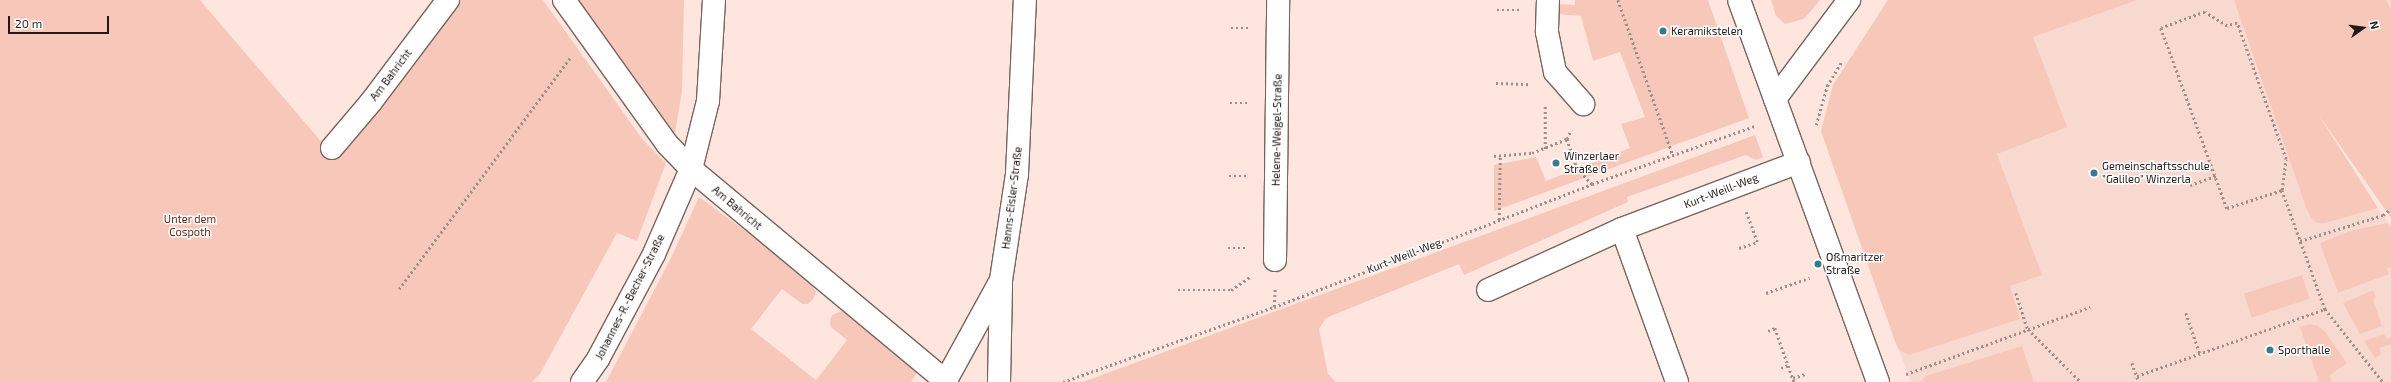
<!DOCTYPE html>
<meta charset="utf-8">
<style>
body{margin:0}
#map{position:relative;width:2391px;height:382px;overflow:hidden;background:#fee6df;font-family:"Exo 2",sans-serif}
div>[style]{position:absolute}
.built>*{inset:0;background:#f8d9d0}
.green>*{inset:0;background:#f7c8ba;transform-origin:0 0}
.path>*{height:2.5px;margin-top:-1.25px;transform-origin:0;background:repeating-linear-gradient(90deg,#9e8d88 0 2px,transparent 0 5px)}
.roads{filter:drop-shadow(1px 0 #78645e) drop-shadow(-1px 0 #78645e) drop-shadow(0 1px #78645e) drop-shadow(0 -1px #78645e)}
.street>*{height:22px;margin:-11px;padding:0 11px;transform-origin:11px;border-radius:11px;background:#fff}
.dots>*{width:11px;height:11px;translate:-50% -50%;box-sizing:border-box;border:2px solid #fff;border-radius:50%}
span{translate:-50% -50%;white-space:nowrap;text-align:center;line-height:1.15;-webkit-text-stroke:3px #fff;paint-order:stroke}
.poi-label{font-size:11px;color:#221a18}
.left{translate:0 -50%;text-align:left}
.street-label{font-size:11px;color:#221a18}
.park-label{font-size:11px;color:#5d1f0c}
.north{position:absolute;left:2343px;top:8px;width:40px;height:40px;-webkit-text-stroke:3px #fff;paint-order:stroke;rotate:76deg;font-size:11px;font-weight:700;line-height:16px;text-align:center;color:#221a18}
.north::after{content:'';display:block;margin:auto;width:14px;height:18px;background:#221a18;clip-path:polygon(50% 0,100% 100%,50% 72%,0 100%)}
.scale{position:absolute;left:8px;top:16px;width:101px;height:18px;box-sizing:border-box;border:2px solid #221a18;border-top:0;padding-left:5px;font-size:12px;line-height:14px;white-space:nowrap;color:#221a18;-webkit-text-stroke:3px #fff;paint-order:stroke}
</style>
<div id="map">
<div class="built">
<div style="clip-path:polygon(1888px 0,2391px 0,2391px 46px,2306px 107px,2391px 227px,2391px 382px,1911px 382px,1872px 278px,1821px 131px,1833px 85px)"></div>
</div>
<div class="green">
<div style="clip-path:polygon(0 0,200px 0,325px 146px,433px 0,543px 0,643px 140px,666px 163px,637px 241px,617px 233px,540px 374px,532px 382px,0 382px)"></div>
<div style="clip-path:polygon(571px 0,684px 0,682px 91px,675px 134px,672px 136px)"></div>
<div style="clip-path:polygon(1575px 0,1708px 0,1749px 118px,1494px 211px,1494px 165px,1536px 157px,1546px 181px,1630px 148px,1621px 124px,1645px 117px,1620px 52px,1593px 61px,1581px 16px,1556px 14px,1556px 4px,1575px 5px)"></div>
<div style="clip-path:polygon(1771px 0,1820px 0,1804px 19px,1785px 24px,1776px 16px)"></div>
<div style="clip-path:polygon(1888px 0,2137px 0,2033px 37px,2067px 127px,1997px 154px,2042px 275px,2010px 286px,2020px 319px,1909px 355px,1899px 350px,1896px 344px,1821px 131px,1833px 85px)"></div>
<div style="clip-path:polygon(2234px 0,2386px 0,2391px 9px,2391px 218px,2318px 114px,2378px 208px,2325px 223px,2318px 223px,2312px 219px,2307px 210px)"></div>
<div style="clip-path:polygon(1755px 135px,1763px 157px,1756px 160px,1746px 155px,1627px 197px,1628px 202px,1464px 275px,1459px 264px,1326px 318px,1319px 329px,1328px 374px,1336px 382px,1083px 382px)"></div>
<div style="clip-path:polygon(699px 197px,766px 246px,812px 284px,816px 292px,813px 299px,808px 304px,802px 304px,782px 289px,751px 329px,816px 380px,847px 340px,831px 327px,830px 321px,832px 315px,844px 310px,919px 369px,911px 382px,606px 382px,671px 258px)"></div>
<div style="clip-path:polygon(2388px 223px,2391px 227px,2391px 267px,2387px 268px,2389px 274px,2338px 293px,2320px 243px,2353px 230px)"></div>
<div style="left:2302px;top:275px;width:25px;height:61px;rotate:72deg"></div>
<div style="clip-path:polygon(2373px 290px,2376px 298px,2373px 299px,2382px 326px,2360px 334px,2343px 303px)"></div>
<div style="clip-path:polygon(2310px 324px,2318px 326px,2326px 333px,2347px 363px,2329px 376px,2332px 382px,2319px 382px,2300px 327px)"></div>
<div style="clip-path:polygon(2384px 334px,2387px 339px,2391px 338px,2391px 344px,2380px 348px,2381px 354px,2375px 358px,2364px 341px)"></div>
<div style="clip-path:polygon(2022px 346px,2034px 382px,1920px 382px,1926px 376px)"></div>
</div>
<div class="path">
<div style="left:1618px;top:0;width:164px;rotate:70.5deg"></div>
<div style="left:1497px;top:10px;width:22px"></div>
<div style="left:1231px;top:28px;width:17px"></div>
<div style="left:1496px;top:83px;width:33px;rotate:2deg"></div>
<div style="left:1230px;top:103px;width:17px"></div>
<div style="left:1816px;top:125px;width:41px;rotate:-74.2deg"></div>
<div style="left:1827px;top:86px;width:29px;rotate:-59deg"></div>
<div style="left:1567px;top:139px;width:31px;rotate:71deg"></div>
<div style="left:1577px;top:168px;width:22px;rotate:47deg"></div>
<div style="left:1545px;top:149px;width:43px;rotate:-90deg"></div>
<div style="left:1494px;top:156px;width:38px;rotate:-5deg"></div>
<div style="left:1532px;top:153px;width:38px;rotate:-22deg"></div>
<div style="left:1567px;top:139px;width:10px;rotate:-66deg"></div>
<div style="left:1229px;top:176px;width:17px"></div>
<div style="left:2190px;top:185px;width:28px;rotate:-19deg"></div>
<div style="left:2282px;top:190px;width:31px;rotate:-83deg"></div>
<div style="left:2286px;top:159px;width:145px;rotate:-109.8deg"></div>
<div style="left:2237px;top:23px;width:10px;rotate:163deg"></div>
<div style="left:2227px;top:26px;width:26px;rotate:-148deg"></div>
<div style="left:2205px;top:12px;width:47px;rotate:160deg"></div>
<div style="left:2161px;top:28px;width:192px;rotate:69.9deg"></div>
<div style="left:2227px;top:208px;width:58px;rotate:-18.1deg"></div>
<div style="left:2282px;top:190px;width:127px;rotate:70.1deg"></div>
<div style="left:2325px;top:309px;width:93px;rotate:51.5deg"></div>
<div style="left:1499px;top:220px;width:65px;rotate:-89.1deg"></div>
<div style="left:2300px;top:241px;width:87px;rotate:-17.4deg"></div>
<div style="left:2383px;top:215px;width:10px;rotate:-37deg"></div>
<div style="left:1228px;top:248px;width:19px"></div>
<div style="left:1739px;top:248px;width:19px;rotate:-18deg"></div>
<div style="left:1757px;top:242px;width:32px;rotate:-110deg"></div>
<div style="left:399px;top:289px;width:287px;rotate:-53.5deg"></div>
<div style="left:1178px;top:290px;width:53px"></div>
<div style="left:1231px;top:290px;width:24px;rotate:-35deg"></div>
<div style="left:1766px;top:293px;width:46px;rotate:-19.2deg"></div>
<div style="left:2016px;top:293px;width:38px;rotate:72deg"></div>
<div style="left:2028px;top:329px;width:75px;rotate:45deg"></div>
<div style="left:1274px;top:307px;width:19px;rotate:-87deg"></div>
<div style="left:2186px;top:313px;width:43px;rotate:71.1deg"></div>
<div style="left:1768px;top:331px;width:8px;rotate:-23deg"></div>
<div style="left:1775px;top:328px;width:57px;rotate:70.6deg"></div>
<div style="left:2132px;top:363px;width:20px;rotate:70deg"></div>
<div style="left:1781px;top:368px;width:8px;rotate:-23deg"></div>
<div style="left:1906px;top:374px;width:196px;rotate:-20deg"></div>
<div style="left:2137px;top:376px;width:200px;rotate:-19.6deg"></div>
<div style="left:1793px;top:378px;width:13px;rotate:-18deg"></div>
<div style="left:1063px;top:382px;width:224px;rotate:-19.6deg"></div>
<div style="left:1274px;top:307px;width:341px;rotate:-21.1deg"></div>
<div style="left:1592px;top:184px;width:173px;rotate:-19.6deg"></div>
</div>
<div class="roads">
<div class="street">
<div style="left:564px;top:0;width:177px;rotate:54.4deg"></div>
<div style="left:667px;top:144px;width:35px;rotate:46deg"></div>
<div style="left:691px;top:169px;width:333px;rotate:39.8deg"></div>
<div style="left:1548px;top:0;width:32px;rotate:92deg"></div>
<div style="left:1547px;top:32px;width:41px;rotate:78.7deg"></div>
<div style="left:1555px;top:72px;width:43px;rotate:48.8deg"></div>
<div style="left:1739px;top:0;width:407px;rotate:70deg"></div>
<div style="left:1775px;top:99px;width:124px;rotate:-53.2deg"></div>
<div style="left:332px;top:148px;width:60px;rotate:-49.7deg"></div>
<div style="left:371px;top:102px;width:128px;rotate:-53deg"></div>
<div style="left:1622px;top:229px;width:163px;rotate:70.2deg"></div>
<div style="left:1275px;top:260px;width:260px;rotate:-89.3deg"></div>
<div style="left:1488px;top:290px;width:147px;rotate:-24.5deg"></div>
<div style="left:1622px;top:229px;width:189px;rotate:-20.7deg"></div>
<div style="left:582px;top:382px;width:28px;rotate:-55deg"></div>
<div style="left:598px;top:359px;width:119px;rotate:-61.9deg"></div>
<div style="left:654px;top:254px;width:93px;rotate:-66.5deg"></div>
<div style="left:691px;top:169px;width:70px;rotate:-76deg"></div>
<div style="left:708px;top:101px;width:101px;rotate:-86.6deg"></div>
<div style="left:945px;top:382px;width:116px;rotate:-61.2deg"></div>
<div style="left:1001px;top:280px;width:107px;rotate:-81.4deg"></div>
<div style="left:1017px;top:174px;width:174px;rotate:-87.4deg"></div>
<div style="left:999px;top:382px;width:97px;rotate:-88.8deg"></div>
</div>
</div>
<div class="dots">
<div style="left:1663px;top:31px;background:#397b8c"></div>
<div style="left:1556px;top:163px;background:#397b8c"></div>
<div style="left:2094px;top:173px;background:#397b8c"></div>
<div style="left:1818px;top:264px;background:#397b8c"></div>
<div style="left:2270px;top:350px;background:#397b8c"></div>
</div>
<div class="poi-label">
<span class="left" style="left:1671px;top:31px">Keramikstelen</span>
<span class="left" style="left:1564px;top:163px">Winzerlaer<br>Straße 6</span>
<span class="left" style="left:2102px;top:173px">Gemeinschaftsschule<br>"Galileo" Winzerla</span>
<span class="left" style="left:1826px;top:264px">Oßmaritzer<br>Straße</span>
<span class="left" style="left:2278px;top:350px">Sporthalle</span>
</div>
<div class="street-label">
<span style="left:391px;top:75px;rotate:-53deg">Am Bahricht</span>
<span style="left:1277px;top:130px;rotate:-89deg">Helene-Weigel-Straße</span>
<span style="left:1721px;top:191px;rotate:-21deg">Kurt-Weill-Weg</span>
<span style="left:1012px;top:198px;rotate:-83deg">Hanns-Eisler-Straße</span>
<span style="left:737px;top:208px;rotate:40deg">Am Bahricht</span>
<span style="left:1404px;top:256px;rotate:-21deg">Kurt-Weill-Weg</span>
<span style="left:630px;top:297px;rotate:-63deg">Johannes-R.-Becher-Straße</span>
</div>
<div class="park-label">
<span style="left:190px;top:226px">Unter dem<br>Cospoth</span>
</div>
<div class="north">N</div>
<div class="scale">20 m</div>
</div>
